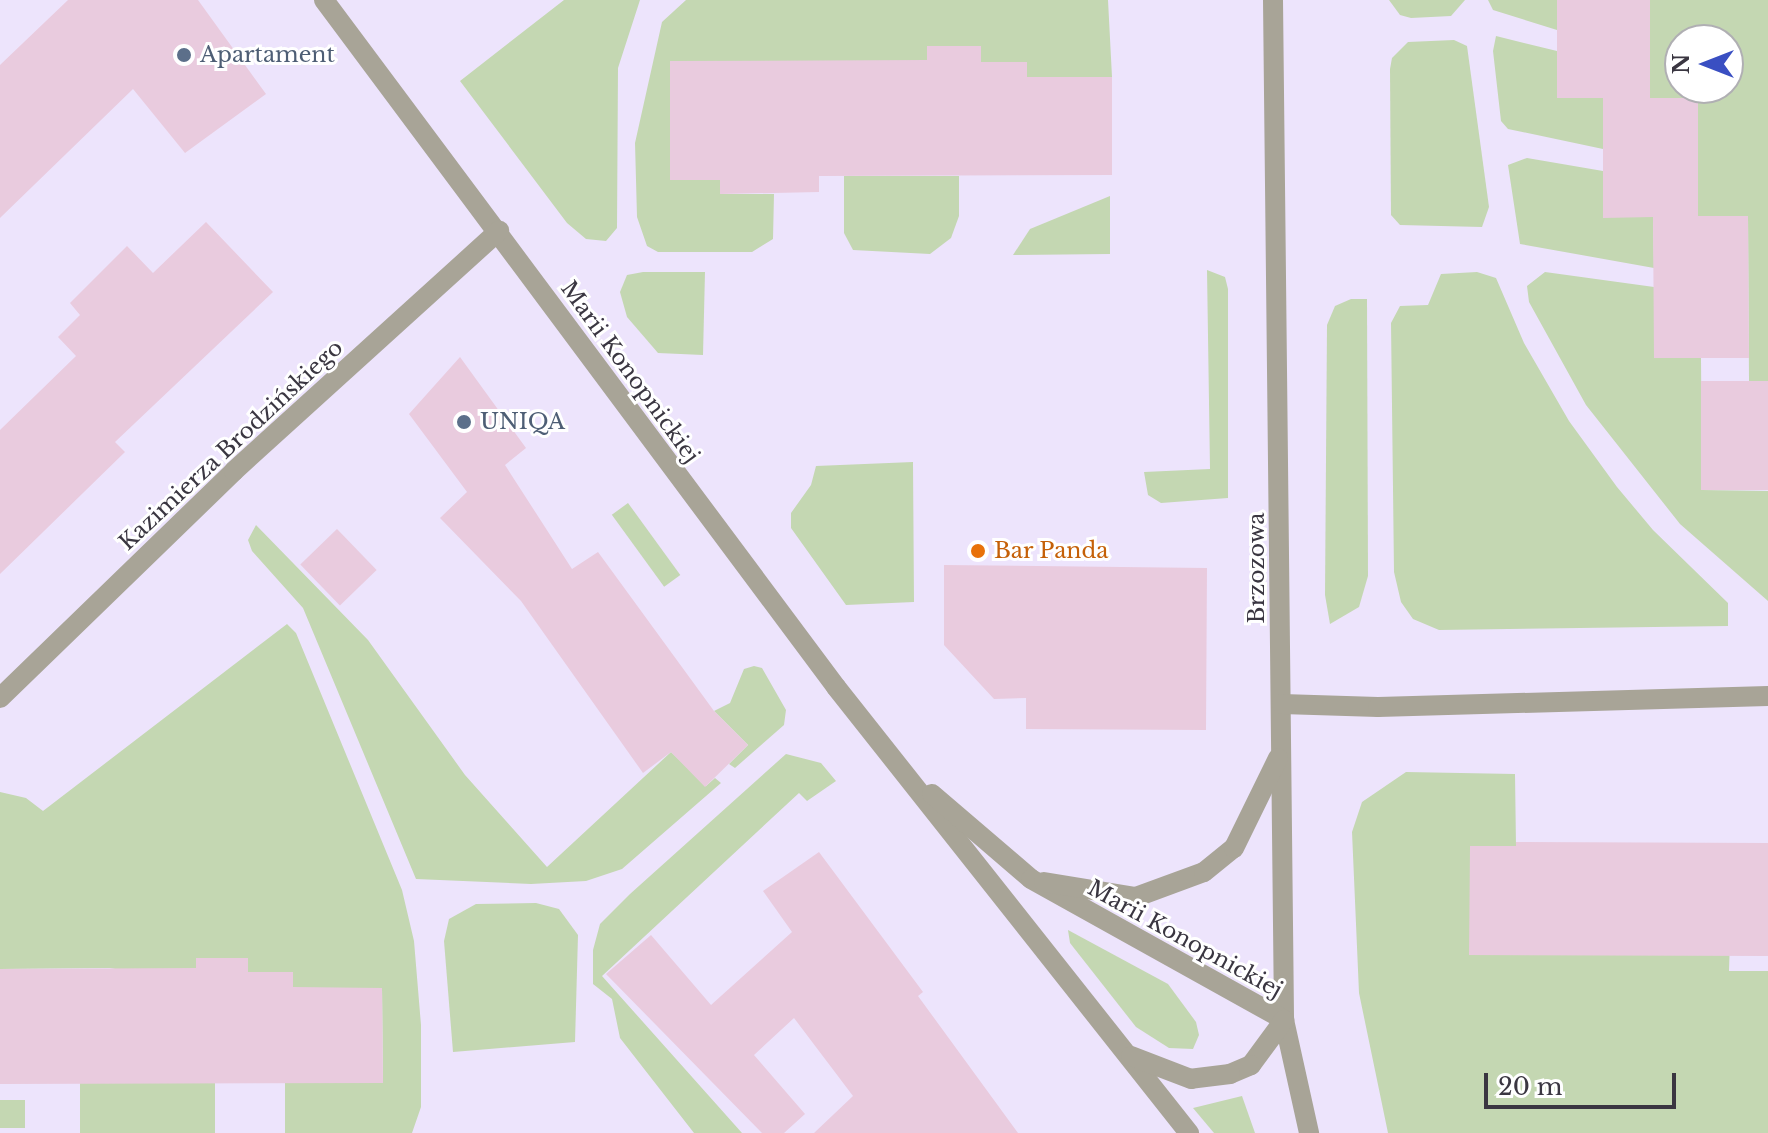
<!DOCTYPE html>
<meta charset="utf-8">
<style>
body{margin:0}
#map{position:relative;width:1768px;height:1133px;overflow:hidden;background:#ede4fc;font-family:"Libre Baskerville",serif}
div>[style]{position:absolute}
.green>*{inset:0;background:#c4d7b2;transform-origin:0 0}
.building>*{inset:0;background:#e9cbde;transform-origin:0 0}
.minor>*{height:20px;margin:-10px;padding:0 10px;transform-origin:10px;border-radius:10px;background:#a8a497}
.dots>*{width:22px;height:22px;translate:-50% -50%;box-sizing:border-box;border:4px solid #fff;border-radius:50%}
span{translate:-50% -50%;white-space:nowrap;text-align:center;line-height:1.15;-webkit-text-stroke:6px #fff;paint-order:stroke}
.service-label{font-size:22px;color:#4e5e75}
.left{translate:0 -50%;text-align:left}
.street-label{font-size:22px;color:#3a3641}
.food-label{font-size:22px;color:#c56008}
.north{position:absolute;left:1664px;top:24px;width:80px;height:80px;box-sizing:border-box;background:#fff;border:2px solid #b0afb3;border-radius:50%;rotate:270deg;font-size:22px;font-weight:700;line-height:32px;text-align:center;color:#3a3641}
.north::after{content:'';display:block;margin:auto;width:28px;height:36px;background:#3a4fc2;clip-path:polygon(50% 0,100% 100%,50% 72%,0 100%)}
.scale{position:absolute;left:1484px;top:1073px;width:192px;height:36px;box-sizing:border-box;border:4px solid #3a3641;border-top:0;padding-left:10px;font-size:24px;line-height:28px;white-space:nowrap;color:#3a3641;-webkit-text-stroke:6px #fff;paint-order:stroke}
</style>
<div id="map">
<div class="green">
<div style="clip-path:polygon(564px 0,640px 0,618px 68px,617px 228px,606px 241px,586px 239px,567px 223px,460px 81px)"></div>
<div style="clip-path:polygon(686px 0,1108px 0,1112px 77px,1027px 77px,1027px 62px,981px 62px,981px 46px,927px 46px,927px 75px,670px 61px,670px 180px,720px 180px,721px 194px,774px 194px,773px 239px,752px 252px,658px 252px,647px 246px,637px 217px,635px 143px,662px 22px)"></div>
<div style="clip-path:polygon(1389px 0,1465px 0,1451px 16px,1411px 18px,1400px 15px)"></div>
<div style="clip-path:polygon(1488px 0,1557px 0,1557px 30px,1493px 10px)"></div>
<div style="clip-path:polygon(evenodd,1650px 0,1768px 0,1768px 381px,1749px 381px,1748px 216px,1698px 216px,1698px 99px,1650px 98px,1650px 0,1680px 40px,1728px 40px,1728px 88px,1680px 88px,1680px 40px)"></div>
<div style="clip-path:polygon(1496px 36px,1557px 51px,1557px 98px,1603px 98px,1603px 149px,1508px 129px,1501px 121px,1493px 51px)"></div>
<div style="clip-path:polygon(1408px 42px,1454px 40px,1467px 46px,1489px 207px,1482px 227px,1400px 225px,1391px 215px,1390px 69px,1392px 58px)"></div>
<div style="clip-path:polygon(1527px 158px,1603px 171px,1603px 217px,1653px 217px,1654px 268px,1520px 244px,1508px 165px)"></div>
<div style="clip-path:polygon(844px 176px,959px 176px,959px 216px,951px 238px,930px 254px,853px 250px,844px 233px)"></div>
<div style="clip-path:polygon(1110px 196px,1110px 254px,1013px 255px,1030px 229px)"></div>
<div style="clip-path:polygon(1207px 270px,1225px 277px,1228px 289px,1228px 498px,1161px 503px,1148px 495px,1144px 472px,1210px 469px)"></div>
<div style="clip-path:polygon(643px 272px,705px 272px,703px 355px,658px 353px,627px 317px,620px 292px,627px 275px)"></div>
<div style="clip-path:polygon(1477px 272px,1496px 278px,1524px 343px,1569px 421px,1617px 487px,1653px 530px,1728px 603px,1728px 626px,1439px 630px,1413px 619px,1401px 602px,1394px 572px,1391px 323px,1400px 306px,1428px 305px,1441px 274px)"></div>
<div style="clip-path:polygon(1545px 272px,1654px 287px,1701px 358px,1702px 490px,1768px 491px,1768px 601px,1680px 524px,1586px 405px,1529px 302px,1527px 286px)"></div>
<div style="clip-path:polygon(1351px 299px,1367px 299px,1368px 576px,1359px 607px,1330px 624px,1325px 595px,1327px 325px,1335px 306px)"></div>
<div style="clip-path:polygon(913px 462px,914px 602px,846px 605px,791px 528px,791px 513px,811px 485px,816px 466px)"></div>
<div style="left:628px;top:503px;width:89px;height:20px;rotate:54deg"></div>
<div style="clip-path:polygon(256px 525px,368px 640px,465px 775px,547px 867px,671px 752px,706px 786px,715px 778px,721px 783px,622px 869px,586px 881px,531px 884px,416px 879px,303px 608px,252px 551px,248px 540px)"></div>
<div style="clip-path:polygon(287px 624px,296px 633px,402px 890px,414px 941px,421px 1025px,421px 1107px,412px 1133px,285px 1133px,285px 1083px,383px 1083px,382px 988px,293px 988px,293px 972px,248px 972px,248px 958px,196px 958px,196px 984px,110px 968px,0 969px,0 792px,26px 798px,43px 811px)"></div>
<div style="clip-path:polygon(754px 666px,762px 668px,786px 710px,784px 725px,735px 768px,729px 764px,748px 745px,714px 711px,730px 703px,744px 669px)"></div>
<div style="clip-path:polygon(786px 754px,821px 763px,836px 781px,807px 801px,799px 793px,602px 976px,742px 1133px,694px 1133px,620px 1038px,612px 999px,593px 984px,593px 950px,600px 924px,630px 894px)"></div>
<div style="clip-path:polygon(1406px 772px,1515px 774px,1516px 846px,1470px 846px,1730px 939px,1729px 971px,1768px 971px,1768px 1133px,1388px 1133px,1359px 993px,1352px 832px,1362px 802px)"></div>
<div style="clip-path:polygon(536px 903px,559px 909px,578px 935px,575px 1042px,453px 1052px,444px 941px,449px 919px,476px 904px)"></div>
<div style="clip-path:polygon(1068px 930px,1168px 984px,1196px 1022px,1199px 1035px,1193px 1049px,1169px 1048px,1136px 1027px,1070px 943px)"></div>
<div style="left:80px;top:1083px;width:135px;height:50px"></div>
<div style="clip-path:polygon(1242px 1096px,1255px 1133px,1214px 1133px,1193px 1108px)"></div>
<div style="left:0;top:1100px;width:25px;height:28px"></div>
</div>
<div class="building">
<div style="clip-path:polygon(68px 0,198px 0,266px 94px,185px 153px,133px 89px,0 218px,0 65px)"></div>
<div style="clip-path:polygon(1557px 0,1650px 0,1650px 98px,1698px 98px,1698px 216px,1748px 216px,1749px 358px,1654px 358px,1653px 217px,1603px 218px,1603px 98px,1557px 98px)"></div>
<div style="clip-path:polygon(927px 46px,981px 46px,981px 62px,1027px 62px,1027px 77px,1112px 77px,1112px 175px,819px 176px,819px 192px,720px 194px,720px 180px,670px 180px,670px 61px,927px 60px)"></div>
<div style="clip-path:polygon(206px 222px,273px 292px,115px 442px,125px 452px,0 574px,0 430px,76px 356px,58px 337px,80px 315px,70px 303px,127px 246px,153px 273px)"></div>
<div style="clip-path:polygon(460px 357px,526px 448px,505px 465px,572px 569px,598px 552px,714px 711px,748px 745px,705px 787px,671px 752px,643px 773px,521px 601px,440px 518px,467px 492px,409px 414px)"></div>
<div style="left:1701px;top:381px;width:67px;height:109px"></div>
<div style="left:337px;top:529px;width:57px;height:51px;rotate:46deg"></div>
<div style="clip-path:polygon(944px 565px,1207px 568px,1206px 730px,1026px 729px,1026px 698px,994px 699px,944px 645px)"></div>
<div style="clip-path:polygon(1516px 842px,1768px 843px,1768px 956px,1469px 955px,1470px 846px,1516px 846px)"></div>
<div style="clip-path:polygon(819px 852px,923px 992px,918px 996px,1018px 1133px,814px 1133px,853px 1096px,794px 1018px,754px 1055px,805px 1114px,784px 1133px,762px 1133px,606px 974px,651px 935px,711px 1005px,792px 932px,763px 891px)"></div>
<div style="clip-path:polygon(196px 958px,248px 958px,248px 972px,293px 972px,293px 987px,382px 988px,383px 1083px,0 1084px,0 969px,196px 968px)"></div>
</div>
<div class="minor">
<div style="left:324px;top:0;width:857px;rotate:53.3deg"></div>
<div style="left:836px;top:687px;width:569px;rotate:51.64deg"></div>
<div style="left:1273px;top:0;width:1020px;rotate:89.38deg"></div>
<div style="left:1284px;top:1020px;width:116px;rotate:77.5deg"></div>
<div style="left:0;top:698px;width:326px;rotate:-44.1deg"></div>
<div style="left:234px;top:471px;width:358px;rotate:-42.2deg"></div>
<div style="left:1282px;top:704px;width:96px;rotate:1.8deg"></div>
<div style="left:1378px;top:707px;width:390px;rotate:-1.6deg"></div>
<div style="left:932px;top:794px;width:130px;rotate:40.6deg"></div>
<div style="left:1031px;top:879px;width:290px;rotate:29.1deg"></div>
<div style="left:1284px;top:1020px;width:56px;rotate:126.3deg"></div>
<div style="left:1251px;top:1065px;width:23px;rotate:157deg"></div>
<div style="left:1230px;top:1074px;width:39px;rotate:173deg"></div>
<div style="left:1191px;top:1079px;width:64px;rotate:-159deg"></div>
<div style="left:1044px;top:882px;width:93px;rotate:9.3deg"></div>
<div style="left:1136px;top:897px;width:72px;rotate:-20.2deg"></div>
<div style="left:1204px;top:872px;width:38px;rotate:-39deg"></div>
<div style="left:1234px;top:848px;width:100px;rotate:-63.9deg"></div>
</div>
<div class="dots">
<div style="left:184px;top:55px;background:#5c6f8a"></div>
<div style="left:464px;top:422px;background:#5c6f8a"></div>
<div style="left:978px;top:551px;background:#e8710a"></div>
</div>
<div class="service-label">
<span class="left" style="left:200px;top:55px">Apartament</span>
<span class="left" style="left:480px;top:422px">UNIQA</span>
</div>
<div class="street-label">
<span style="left:630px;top:372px;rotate:54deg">Marii Konopnickiej</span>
<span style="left:231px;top:445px;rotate:-43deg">Kazimierza Brodzińskiego</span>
<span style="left:1257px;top:568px;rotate:-90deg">Brzozowa</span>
<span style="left:1185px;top:939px;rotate:29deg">Marii Konopnickiej</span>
</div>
<div class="food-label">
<span class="left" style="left:994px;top:551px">Bar Panda</span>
</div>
<div class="north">N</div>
<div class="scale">20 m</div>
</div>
